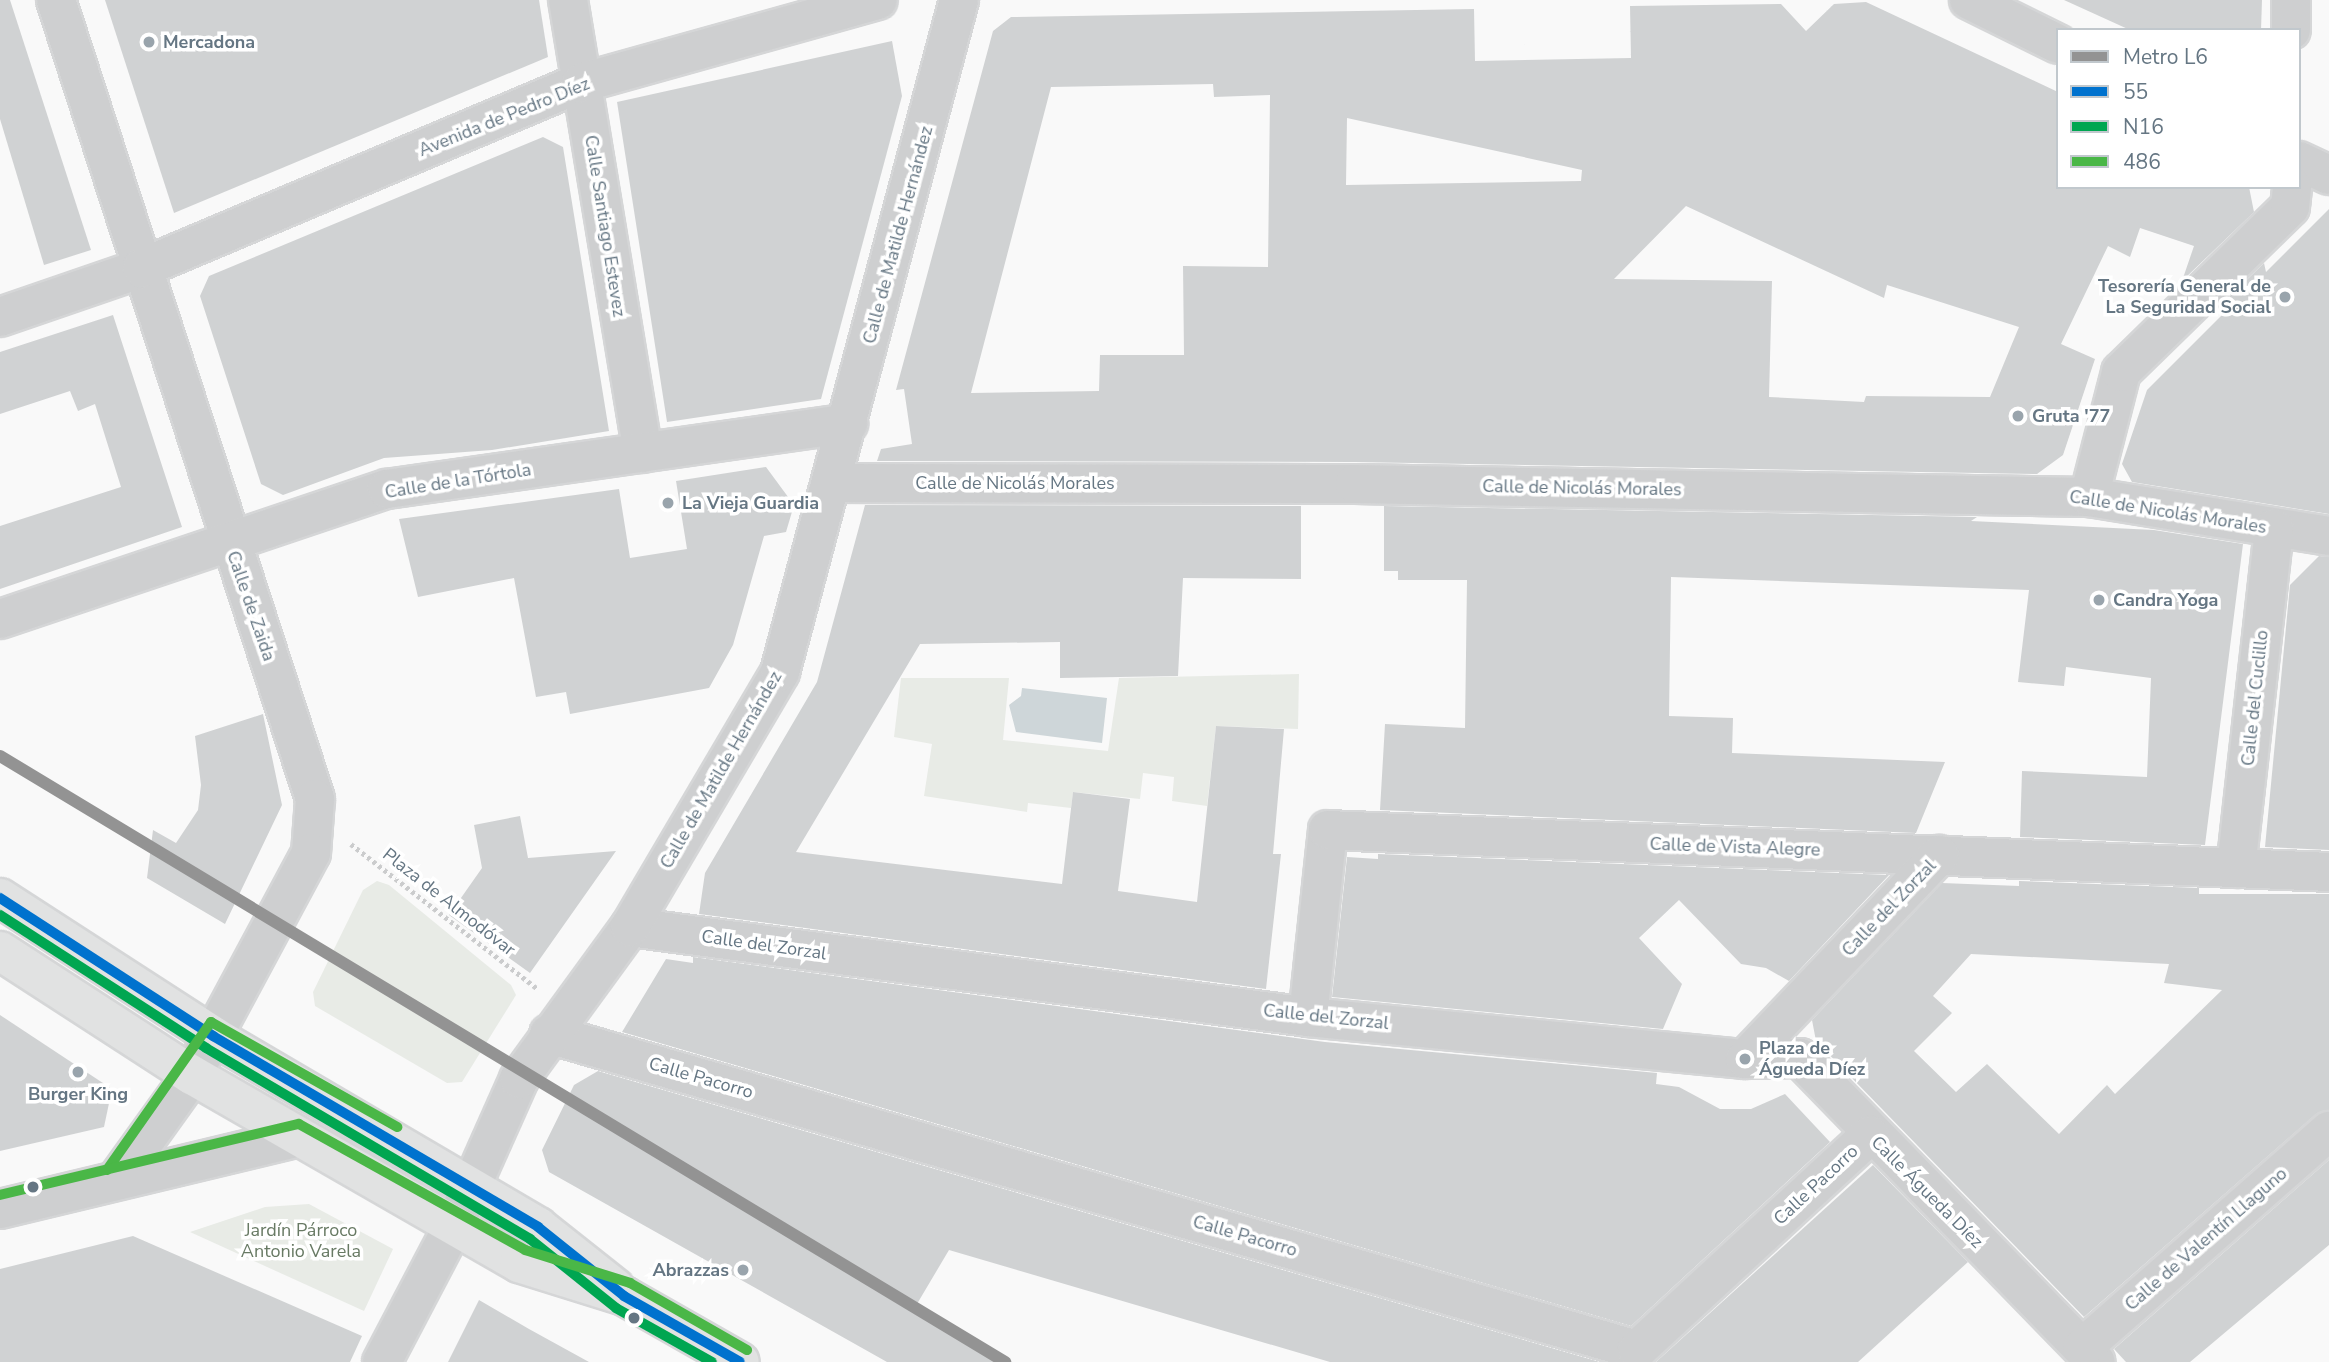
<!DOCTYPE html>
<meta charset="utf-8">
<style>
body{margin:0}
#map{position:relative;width:2329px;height:1362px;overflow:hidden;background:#f9f9f9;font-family:"Nunito Sans",sans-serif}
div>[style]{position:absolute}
.green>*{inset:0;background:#e8ebe6}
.water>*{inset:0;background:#ced6d9}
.building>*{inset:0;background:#d0d2d3}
.path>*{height:4.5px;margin-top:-2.25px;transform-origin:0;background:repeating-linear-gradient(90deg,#cbcccd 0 3.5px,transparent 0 7px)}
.roads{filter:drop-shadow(2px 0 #d5d6d7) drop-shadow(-2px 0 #d5d6d7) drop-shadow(0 2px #d5d6d7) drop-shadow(0 -2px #d5d6d7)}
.minor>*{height:38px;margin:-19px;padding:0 19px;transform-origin:19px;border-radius:19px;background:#cecfd0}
.major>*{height:38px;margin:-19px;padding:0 19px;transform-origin:19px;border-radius:19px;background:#e1e2e2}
.bus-1>*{height:10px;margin:-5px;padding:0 5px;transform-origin:5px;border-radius:5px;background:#0072ce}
.bus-2>*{height:10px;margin:-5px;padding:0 5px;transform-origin:5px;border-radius:5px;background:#00a651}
.bus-3>*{height:10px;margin:-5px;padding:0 5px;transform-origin:5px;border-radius:5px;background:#4ab747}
.metro-1>*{height:12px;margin:-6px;padding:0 6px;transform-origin:6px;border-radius:6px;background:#939393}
.dots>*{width:19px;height:19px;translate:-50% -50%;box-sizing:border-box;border:4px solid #fff;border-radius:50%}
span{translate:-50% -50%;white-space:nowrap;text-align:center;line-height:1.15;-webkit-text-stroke:7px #fff;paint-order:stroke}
.poi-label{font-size:18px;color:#657683;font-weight:700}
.left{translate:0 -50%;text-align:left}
.right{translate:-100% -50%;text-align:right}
.street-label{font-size:18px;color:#657683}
.park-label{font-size:18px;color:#687a64}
.legend{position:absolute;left:2056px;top:28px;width:245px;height:161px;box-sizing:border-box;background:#fff;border:2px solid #c1c8cd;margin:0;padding:9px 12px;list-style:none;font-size:21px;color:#657683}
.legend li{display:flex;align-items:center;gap:14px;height:35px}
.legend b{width:35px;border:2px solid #c1c8cd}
</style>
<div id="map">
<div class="green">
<div style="clip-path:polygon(1299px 674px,1298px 729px,1216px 726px,1207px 806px,1172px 801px,1174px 777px,1143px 773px,1140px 799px,1073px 792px,1071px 808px,1028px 803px,1027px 812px,924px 796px,932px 744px,894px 737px,901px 678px,1009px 678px,1003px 740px,1108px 751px,1119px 678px)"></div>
<div style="clip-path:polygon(377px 881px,389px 885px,511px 985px,516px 995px,462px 1082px,447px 1083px,315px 1006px,313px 992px,363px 890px)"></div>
<div style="clip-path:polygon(309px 1204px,393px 1249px,364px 1311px,190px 1232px,265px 1207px)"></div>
</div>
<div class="water">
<div style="clip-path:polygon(1022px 688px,1107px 698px,1102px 743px,1016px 732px,1009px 705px,1021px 696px)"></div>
</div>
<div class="building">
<div style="clip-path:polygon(0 0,10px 0,91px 250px,44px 265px,0 119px)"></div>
<div style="clip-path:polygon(105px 0,539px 0,548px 57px,174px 213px)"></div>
<div style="clip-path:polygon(2064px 0,2262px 0,2261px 30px,2130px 30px)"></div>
<div style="clip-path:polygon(evenodd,1866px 2px,2058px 92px,2058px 187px,2249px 187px,2254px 212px,2182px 281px,2194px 246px,2140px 228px,2130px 257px,2108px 246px,2061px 344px,2095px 359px,2063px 455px,2037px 474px,1355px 462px,877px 461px,881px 449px,912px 444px,904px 389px,896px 390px,993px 31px,1011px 17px,1474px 9px,1475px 61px,1631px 58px,1630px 6px,1781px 4px,1806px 31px,1834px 4px,1866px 2px,1213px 84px,1214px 97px,1270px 95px,1268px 267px,1183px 266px,1184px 355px,1100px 355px,1099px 391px,971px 393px,1051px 87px,1213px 84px,1866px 2px,1347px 118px,1582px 170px,1581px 181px,1346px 185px,1347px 118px,1866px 2px,1686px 206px,1884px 298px,1887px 285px,2019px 327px,1990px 397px,1866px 396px,1864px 402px,1769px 397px,1772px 281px,1614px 279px,1686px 206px)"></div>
<div style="clip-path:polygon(892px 41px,902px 96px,821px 399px,667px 422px,617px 102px)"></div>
<div style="clip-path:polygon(543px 137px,563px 147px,609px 431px,492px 450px,384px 458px,283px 495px,261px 484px,200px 296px,209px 276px)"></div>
<div style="clip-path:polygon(2329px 209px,2329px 514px,2132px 482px,2122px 464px,2147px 390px,2230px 307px,2223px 303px,2264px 263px,2266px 272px)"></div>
<div style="clip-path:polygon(113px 315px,182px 527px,0 589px,0 526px,121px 487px,95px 404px,78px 411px,70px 391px,0 414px,0 352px)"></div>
<div style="clip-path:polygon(766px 467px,794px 505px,786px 532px,764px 536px,733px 645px,709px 688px,570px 714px,566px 692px,536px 697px,514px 578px,418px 597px,399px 519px,619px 489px,630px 558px,687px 549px,676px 481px)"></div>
<div style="clip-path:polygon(865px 505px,1301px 506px,1301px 579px,1183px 578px,1178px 676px,1060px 678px,1060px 642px,920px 644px,796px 852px,1062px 884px,1073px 792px,1130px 799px,1118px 891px,1197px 902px,1216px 726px,1284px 729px,1273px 854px,1281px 854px,1266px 989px,699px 914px,705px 873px,817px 682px)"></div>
<div style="clip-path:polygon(1384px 506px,1977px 517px,1971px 521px,2154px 530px,2243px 544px,2205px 845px,2020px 837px,2022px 771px,2147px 777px,2151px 678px,2066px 667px,2064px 686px,2018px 682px,2029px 590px,1671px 577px,1669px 716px,1733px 718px,1732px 753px,1945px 762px,1916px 833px,1380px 810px,1385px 724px,1465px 728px,1467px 580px,1398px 580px,1398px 571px,1384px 571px)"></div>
<div style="clip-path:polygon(2319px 556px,2329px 557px,2329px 850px,2265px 847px,2290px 585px)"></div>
<div style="clip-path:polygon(263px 714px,282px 805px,225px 924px,147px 878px,153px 830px,176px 843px,198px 810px,201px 785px,195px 736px)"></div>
<div style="clip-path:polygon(520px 816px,528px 858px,616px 851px,530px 973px,449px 915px,482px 868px,474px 825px)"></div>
<div style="clip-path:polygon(1378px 854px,1889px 875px,1789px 981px,1766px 968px,1741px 964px,1679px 900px,1639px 938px,1682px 984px,1663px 1029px,1332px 997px,1347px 857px,1378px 859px)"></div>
<div style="clip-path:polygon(evenodd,2019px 881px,2199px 888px,2199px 894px,2329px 894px,2329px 1110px,2315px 1115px,2084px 1317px,1816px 1041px,1812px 1020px,1942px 883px,2019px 886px,2019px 881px,1971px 954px,2169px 964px,2164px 983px,2222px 990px,2115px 1094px,2107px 1085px,2059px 1134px,1987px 1064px,1956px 1092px,1914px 1051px,1952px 1013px,1933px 996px,1971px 954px)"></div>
<div style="clip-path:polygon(693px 957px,1325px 1042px,1657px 1073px,1656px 1084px,1679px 1087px,1720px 1109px,1751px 1109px,1785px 1094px,1830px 1142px,1631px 1326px,622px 1032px,666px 959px,693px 963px)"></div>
<div style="clip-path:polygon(0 1015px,112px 1089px,104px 1127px,0 1151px)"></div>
<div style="clip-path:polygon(598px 1071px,1600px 1362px,1330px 1362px,949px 1250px,914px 1309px,1004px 1362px,887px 1362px,549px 1172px,542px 1150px,574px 1085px)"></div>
<div style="clip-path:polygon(2329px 1160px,2329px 1245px,2190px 1362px,2126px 1362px,2114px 1349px)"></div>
<div style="clip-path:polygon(1873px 1165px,1968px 1262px,1858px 1362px,1656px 1362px)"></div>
<div style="clip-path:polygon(133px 1236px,362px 1336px,350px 1362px,0 1362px,0 1269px)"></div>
<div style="clip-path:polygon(479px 1300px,529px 1329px,589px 1362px,448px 1362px)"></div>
</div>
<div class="path">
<div style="left:351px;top:844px;width:237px;rotate:37.8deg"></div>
</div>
<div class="roads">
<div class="minor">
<div style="left:56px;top:0;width:840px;rotate:72.04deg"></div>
<div style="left:315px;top:799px;width:54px;rotate:94.2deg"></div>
<div style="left:311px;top:853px;width:252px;rotate:118.2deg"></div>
<div style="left:192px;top:1075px;width:127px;rotate:125.7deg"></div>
<div style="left:568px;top:0;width:459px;rotate:80.6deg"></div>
<div style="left:1969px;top:0;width:99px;rotate:26.3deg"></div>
<div style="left:2291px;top:30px;width:30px;rotate:-90deg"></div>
<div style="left:2299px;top:161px;width:33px;rotate:25deg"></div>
<div style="left:0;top:317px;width:150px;rotate:-19deg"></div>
<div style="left:142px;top:268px;width:476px;rotate:-22.9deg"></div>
<div style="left:581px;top:83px;width:308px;rotate:-15.6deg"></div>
<div style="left:831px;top:483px;width:524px;rotate:0.11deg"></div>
<div style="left:1355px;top:484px;width:734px;rotate:1.01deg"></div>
<div style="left:2089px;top:497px;width:243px;rotate:9.2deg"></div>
<div style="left:2089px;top:497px;width:129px;rotate:-75.6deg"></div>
<div style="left:2121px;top:372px;width:236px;rotate:-44.3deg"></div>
<div style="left:2290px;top:207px;width:20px;rotate:-84deg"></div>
<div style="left:0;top:619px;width:408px;rotate:-18.6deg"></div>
<div style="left:387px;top:489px;width:466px;rotate:-8.1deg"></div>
<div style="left:2236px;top:868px;width:342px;rotate:-83.6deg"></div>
<div style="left:630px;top:927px;width:684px;rotate:7.56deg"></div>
<div style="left:1308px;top:1017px;width:439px;rotate:5.5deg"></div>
<div style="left:1745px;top:1059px;width:55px;rotate:-1deg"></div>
<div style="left:1800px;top:1058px;width:424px;rotate:45.8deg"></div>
<div style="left:1308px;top:1017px;width:188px;rotate:-83.9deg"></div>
<div style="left:1328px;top:830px;width:1002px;rotate:2.4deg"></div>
<div style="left:549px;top:1034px;width:1133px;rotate:16.2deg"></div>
<div style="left:1637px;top:1350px;width:317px;rotate:-42.7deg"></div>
<div style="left:1745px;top:1059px;width:282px;rotate:-46.4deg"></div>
<div style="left:0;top:1209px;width:304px;rotate:-13.5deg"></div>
<div style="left:2082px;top:1348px;width:329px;rotate:-41.3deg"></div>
<div style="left:382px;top:1362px;width:157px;rotate:-62.3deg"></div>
<div style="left:455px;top:1223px;width:158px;rotate:-66deg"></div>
<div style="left:519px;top:1079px;width:188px;rotate:-53.9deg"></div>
<div style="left:630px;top:927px;width:296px;rotate:-59.5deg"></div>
<div style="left:780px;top:672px;width:695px;rotate:-75.08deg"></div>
</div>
<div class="major">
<div style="left:0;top:898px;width:254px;rotate:32.9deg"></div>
<div style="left:213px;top:1036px;width:377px;rotate:30.4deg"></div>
<div style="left:538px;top:1227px;width:98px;rotate:38.4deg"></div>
<div style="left:0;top:951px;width:229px;rotate:32.9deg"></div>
<div style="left:192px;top:1075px;width:377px;rotate:29.9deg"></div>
<div style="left:519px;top:1263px;width:110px;rotate:17.4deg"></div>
<div style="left:624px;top:1296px;width:133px;rotate:29.6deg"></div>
</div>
</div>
<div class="bus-1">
<div style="left:0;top:898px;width:254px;rotate:32.9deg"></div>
<div style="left:213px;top:1036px;width:377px;rotate:30.4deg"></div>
<div style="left:538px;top:1227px;width:110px;rotate:38.7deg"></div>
<div style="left:624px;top:1296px;width:133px;rotate:29.6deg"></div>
</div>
<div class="bus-2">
<div style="left:0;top:915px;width:245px;rotate:32.8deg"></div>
<div style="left:206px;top:1048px;width:376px;rotate:30.5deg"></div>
<div style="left:530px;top:1239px;width:110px;rotate:38.7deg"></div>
<div style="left:616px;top:1308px;width:110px;rotate:29.4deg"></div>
</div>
<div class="bus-3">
<div style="left:107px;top:1170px;width:181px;rotate:-54.9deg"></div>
<div style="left:211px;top:1022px;width:214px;rotate:29.4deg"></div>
<div style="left:0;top:1195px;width:307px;rotate:-13.4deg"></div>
<div style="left:299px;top:1124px;width:259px;rotate:29.1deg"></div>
<div style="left:525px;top:1250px;width:110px;rotate:17.4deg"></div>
<div style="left:630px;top:1283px;width:135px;rotate:29.8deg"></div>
</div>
<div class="metro-1">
<div style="left:0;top:756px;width:1174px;rotate:31.09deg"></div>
</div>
<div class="dots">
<div style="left:149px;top:42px;background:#99a4ac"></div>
<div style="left:2285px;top:297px;background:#99a4ac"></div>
<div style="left:2018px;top:416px;background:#99a4ac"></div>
<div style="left:668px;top:503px;background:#99a4ac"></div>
<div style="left:2099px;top:600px;background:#99a4ac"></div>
<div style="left:1745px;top:1059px;background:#99a4ac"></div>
<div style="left:78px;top:1072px;background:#99a4ac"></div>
<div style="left:33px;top:1187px;background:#657683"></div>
<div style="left:743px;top:1270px;background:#99a4ac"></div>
<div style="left:634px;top:1318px;background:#657683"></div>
</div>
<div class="poi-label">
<span class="left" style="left:163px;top:42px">Mercadona</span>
<span class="right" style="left:2271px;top:297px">Tesorería General de<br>La Seguridad Social</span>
<span class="left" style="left:2032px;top:416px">Gruta '77</span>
<span class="left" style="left:682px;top:503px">La Vieja Guardia</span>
<span class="left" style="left:2113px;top:600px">Candra Yoga</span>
<span class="left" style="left:1759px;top:1059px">Plaza de<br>Águeda Díez</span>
<span style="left:78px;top:1094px">Burger King</span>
<span class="right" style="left:729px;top:1270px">Abrazzas</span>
</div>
<div class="street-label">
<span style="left:504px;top:117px;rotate:-22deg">Avenida de Pedro Díez</span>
<span style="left:605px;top:226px;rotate:81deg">Calle Santiago Estevez</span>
<span style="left:898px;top:235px;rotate:-75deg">Calle de Matilde Hernández</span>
<span style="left:458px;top:481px;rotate:-9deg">Calle de la Tórtola</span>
<span style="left:1015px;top:483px">Calle de Nicolás Morales</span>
<span style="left:1582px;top:488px;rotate:1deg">Calle de Nicolás Morales</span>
<span style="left:2168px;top:512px;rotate:9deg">Calle de Nicolás Morales</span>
<span style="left:251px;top:606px;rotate:71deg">Calle de Zaida</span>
<span style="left:2255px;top:698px;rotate:-84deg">Calle del Cuclillo</span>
<span style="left:721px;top:770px;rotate:-60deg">Calle de Matilde Hernández</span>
<span style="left:1735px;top:847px;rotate:2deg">Calle de Vista Alegre</span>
<span style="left:449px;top:902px;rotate:38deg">Plaza de Almodóvar</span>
<span style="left:1889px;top:908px;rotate:-46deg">Calle del Zorzal</span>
<span style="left:764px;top:945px;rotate:8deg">Calle del Zorzal</span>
<span style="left:1326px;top:1017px;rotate:6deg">Calle del Zorzal</span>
<span style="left:701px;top:1078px;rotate:16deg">Calle Pacorro</span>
<span style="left:1816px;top:1185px;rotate:-43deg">Calle Pacorro</span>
<span style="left:1927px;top:1192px;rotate:45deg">Calle Águeda Díez</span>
<span style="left:1245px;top:1236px;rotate:16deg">Calle Pacorro</span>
<span style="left:2206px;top:1239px;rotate:-41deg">Calle de Valentín Llaguno</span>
</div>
<div class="park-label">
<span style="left:301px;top:1241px">Jardín Párroco<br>Antonio Varela</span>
</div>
<ul class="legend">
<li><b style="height:9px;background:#939393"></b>Metro L6</li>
<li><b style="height:9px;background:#0072ce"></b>55</li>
<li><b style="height:9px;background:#00a651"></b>N16</li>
<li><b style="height:9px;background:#4ab747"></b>486</li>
</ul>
</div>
